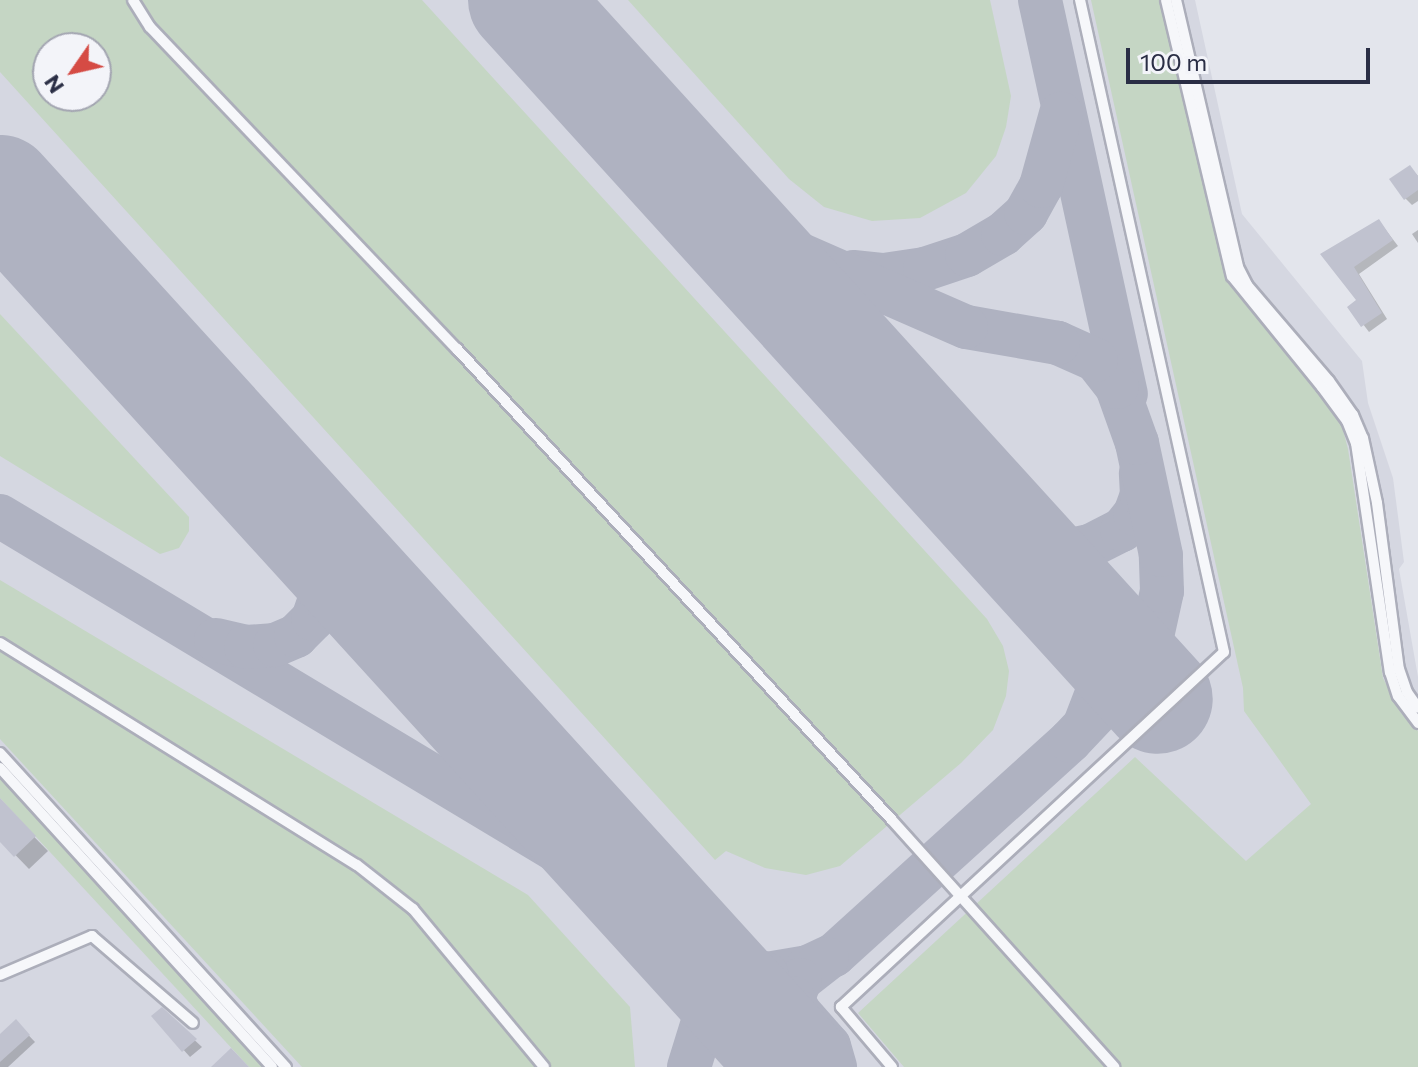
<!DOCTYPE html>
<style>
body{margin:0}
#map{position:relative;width:1418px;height:1067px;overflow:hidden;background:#e3e5ec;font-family:Commissioner,sans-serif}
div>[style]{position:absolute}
.built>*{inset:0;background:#d5d7e1}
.green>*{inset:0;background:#c5d6c4}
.shadow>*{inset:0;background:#0003}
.taxiway>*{height:44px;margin:-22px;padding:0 22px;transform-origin:22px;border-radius:22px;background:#afb2c1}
.runway>*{height:110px;margin:-55px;padding:0 55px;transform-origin:55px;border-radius:55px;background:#afb2c1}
.building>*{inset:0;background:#c0c2cf}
.roads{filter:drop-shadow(2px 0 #acaeba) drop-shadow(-2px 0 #acaeba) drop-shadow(0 2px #acaeba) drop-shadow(0 -2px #acaeba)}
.service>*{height:10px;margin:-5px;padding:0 5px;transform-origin:5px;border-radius:5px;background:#f6f7fa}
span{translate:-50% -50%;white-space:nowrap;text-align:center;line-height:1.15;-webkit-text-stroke:6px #f3f4f9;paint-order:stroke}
.north{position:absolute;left:32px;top:32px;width:80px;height:80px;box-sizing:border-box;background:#f3f4f9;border:2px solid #a3a5b1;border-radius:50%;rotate:236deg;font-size:22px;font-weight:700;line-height:32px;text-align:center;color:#2a2e45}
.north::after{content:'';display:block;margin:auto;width:28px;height:36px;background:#d54b44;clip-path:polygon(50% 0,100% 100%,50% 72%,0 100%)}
.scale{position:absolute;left:1126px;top:48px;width:244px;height:36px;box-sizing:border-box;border:4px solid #2a2e45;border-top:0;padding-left:10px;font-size:24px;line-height:28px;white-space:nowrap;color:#2a2e45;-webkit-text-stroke:6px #f3f4f9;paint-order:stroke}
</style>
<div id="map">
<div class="built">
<div style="clip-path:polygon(evenodd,0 0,1195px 0,1242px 214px,1362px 361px,1368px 403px,1393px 478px,1404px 562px,1399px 569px,1418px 677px,1418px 1067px,0 1067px,0 0,48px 48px,96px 48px,96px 96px,48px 96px,48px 48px)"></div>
</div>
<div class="green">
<div style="clip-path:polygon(evenodd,0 0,422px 0,987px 619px,1003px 646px,1009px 671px,1006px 696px,993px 730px,961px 763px,840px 866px,806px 875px,765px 868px,726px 851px,715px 860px,0 72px,0 0,48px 48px,96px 48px,96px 96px,48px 96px,48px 48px)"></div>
<div style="clip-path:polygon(628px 0,990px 0,1011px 96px,1006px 127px,996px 156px,966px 193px,920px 218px,872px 221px,824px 207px,789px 179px)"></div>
<div style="clip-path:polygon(1091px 0,1160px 0,1225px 276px,1329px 403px,1342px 426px,1348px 449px,1383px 678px,1401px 713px,1418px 731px,1418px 1067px,904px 1067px,858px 1013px,1135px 757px,1246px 861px,1311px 804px,1244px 711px,1243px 688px)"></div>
<div style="clip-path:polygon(0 314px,189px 517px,189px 531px,179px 548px,160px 554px,0 456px)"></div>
<div style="clip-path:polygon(0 580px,528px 895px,630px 1007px,635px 1067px,302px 1067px,0 739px)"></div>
<div style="clip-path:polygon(0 777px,105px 892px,264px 1067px,249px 1067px,0 798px)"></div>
</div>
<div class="shadow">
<div style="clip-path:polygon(1410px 167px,1418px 176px,1418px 201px,1412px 205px,1405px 198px)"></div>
<div style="clip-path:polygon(1379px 221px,1398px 246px,1359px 274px,1387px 319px,1369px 332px,1350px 307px,1359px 301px,1323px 254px)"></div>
<div style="clip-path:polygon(1418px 230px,1418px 243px,1412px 234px)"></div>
<div style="clip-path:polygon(0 802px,48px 851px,29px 869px,0 839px)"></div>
<div style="clip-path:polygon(162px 1010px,202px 1047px,190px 1057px,154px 1017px)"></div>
<div style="clip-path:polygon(16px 1022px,35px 1042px,8px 1067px,0 1067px,0 1036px)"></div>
</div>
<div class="taxiway">
<div style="left:1040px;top:0;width:403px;rotate:77.7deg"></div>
<div style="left:0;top:196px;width:31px;rotate:40deg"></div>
<div style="left:853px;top:272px;width:31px;rotate:6deg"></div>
<div style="left:884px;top:275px;width:41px;rotate:-8.3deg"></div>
<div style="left:925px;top:269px;width:44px;rotate:-18.4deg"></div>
<div style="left:967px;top:255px;width:42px;rotate:-30.3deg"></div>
<div style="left:1003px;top:234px;width:31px;rotate:-42deg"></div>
<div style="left:1026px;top:213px;width:31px;rotate:-61deg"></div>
<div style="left:1041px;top:186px;width:75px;rotate:-74.5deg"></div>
<div style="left:0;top:516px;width:763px;rotate:31deg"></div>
<div style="left:995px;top:519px;width:24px;rotate:45deg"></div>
<div style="left:1012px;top:536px;width:27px;rotate:27deg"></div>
<div style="left:1036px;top:548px;width:25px;rotate:9deg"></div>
<div style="left:1061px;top:552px;width:30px;rotate:-12deg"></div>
<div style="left:1090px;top:546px;width:36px;rotate:-27deg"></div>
<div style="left:1122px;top:530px;width:21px;rotate:-51deg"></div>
<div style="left:1135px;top:514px;width:20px;rotate:-70deg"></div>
<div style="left:1142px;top:495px;width:22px;rotate:-93deg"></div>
<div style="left:1067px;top:599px;width:34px;rotate:53deg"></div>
<div style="left:1087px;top:626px;width:30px;rotate:69deg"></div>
<div style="left:1098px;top:654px;width:39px;rotate:91deg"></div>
<div style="left:1097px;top:693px;width:30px;rotate:111deg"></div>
<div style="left:216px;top:640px;width:31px;rotate:13deg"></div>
<div style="left:246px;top:647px;width:29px;rotate:-4deg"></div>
<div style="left:275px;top:645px;width:23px;rotate:-23deg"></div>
<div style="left:296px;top:636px;width:24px;rotate:-45deg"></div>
<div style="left:313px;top:619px;width:24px;rotate:-71deg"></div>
<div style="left:321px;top:596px;width:34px;rotate:-88deg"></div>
<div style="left:322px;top:562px;width:26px;rotate:-113deg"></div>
<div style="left:312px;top:538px;width:35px;rotate:-127deg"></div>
<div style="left:678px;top:935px;width:49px;rotate:33.4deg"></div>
<div style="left:719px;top:962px;width:49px;rotate:14deg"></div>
<div style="left:767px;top:974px;width:42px;rotate:-9.7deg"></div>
<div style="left:808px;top:967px;width:29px;rotate:-25deg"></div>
<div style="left:834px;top:955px;width:319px;rotate:-42.2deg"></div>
<div style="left:1070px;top:741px;width:93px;rotate:-46.7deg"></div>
<div style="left:1134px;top:673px;width:36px;rotate:-62deg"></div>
<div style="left:1151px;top:641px;width:51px;rotate:-77.6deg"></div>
<div style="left:1162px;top:591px;width:36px;rotate:-92deg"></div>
<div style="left:1161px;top:555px;width:115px;rotate:-102.1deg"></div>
<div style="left:1137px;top:443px;width:59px;rotate:-109.7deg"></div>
<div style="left:1117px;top:387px;width:34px;rotate:-128deg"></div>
<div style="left:1096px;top:360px;width:42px;rotate:-155.9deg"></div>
<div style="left:1058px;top:343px;width:93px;rotate:-170.1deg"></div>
<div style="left:966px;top:327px;width:265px;rotate:-156.4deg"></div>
<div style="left:827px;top:959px;width:34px;rotate:142deg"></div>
<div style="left:800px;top:980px;width:19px;rotate:111deg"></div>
<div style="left:793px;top:998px;width:15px;rotate:67deg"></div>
<div style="left:799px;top:1012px;width:45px;rotate:48.6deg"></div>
<div style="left:829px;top:1046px;width:22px;rotate:74deg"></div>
<div style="left:689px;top:1067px;width:61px;rotate:-72.8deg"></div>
<div style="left:707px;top:1009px;width:20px;rotate:-60deg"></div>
<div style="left:717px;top:992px;width:26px;rotate:-31deg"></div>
<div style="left:739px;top:979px;width:28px;rotate:-10deg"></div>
</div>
<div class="runway">
<div style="left:523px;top:0;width:944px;rotate:47.75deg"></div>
<div style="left:0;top:190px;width:1186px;rotate:47.7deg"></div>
</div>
<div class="building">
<div style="clip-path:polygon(1410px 165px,1418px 176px,1418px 190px,1404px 200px,1389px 179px)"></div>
<div style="clip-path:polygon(1379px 219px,1393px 240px,1354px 267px,1382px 313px,1361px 327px,1347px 307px,1356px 300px,1320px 254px)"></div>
<div style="clip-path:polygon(0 798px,36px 836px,14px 857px,0 842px)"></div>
<div style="clip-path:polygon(162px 1007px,197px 1039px,182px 1052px,151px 1016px)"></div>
<div style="clip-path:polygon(16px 1019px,30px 1035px,0 1062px,0 1034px)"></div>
<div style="clip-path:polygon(231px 1048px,249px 1067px,211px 1067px)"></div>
</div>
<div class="roads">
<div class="service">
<div style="left:133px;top:0;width:32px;rotate:58deg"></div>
<div style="left:150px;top:27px;width:445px;rotate:46.4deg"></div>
<div style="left:457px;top:349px;width:640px;rotate:47.28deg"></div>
<div style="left:891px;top:819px;width:334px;rotate:48deg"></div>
<div style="left:1166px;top:0;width:284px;rotate:76.6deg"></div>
<div style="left:1232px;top:276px;width:143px;rotate:51deg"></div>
<div style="left:1322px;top:387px;width:42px;rotate:53.7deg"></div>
<div style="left:1347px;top:421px;width:24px;rotate:68deg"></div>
<div style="left:1356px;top:443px;width:232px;rotate:81.6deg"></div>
<div style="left:1390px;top:672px;width:25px;rotate:72deg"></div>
<div style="left:1398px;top:696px;width:34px;rotate:53deg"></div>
<div style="left:1176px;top:0;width:274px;rotate:76.9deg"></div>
<div style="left:1238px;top:267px;width:20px;rotate:63deg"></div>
<div style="left:1247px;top:285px;width:126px;rotate:49.5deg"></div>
<div style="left:1329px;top:381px;width:42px;rotate:54.8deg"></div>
<div style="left:1353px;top:415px;width:25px;rotate:67deg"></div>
<div style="left:1363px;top:438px;width:66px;rotate:77.8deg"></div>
<div style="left:1377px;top:503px;width:167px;rotate:82.5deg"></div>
<div style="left:1399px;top:669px;width:24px;rotate:71deg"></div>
<div style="left:1407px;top:692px;width:19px;rotate:55deg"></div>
<div style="left:0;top:643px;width:420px;rotate:31.9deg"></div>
<div style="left:357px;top:865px;width:71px;rotate:38.2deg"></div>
<div style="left:413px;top:909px;width:205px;rotate:50.3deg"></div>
<div style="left:0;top:753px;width:425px;rotate:47.7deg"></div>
<div style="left:0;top:768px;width:404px;rotate:47.7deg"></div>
<div style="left:0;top:975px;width:100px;rotate:-23deg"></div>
<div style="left:92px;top:936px;width:133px;rotate:40.7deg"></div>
<div style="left:892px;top:1067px;width:79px;rotate:-130.4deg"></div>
<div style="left:841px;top:1007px;width:522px;rotate:-42.83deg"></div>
<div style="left:1224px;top:652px;width:668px;rotate:-102.45deg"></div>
</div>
</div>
<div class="north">N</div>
<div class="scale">100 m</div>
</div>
